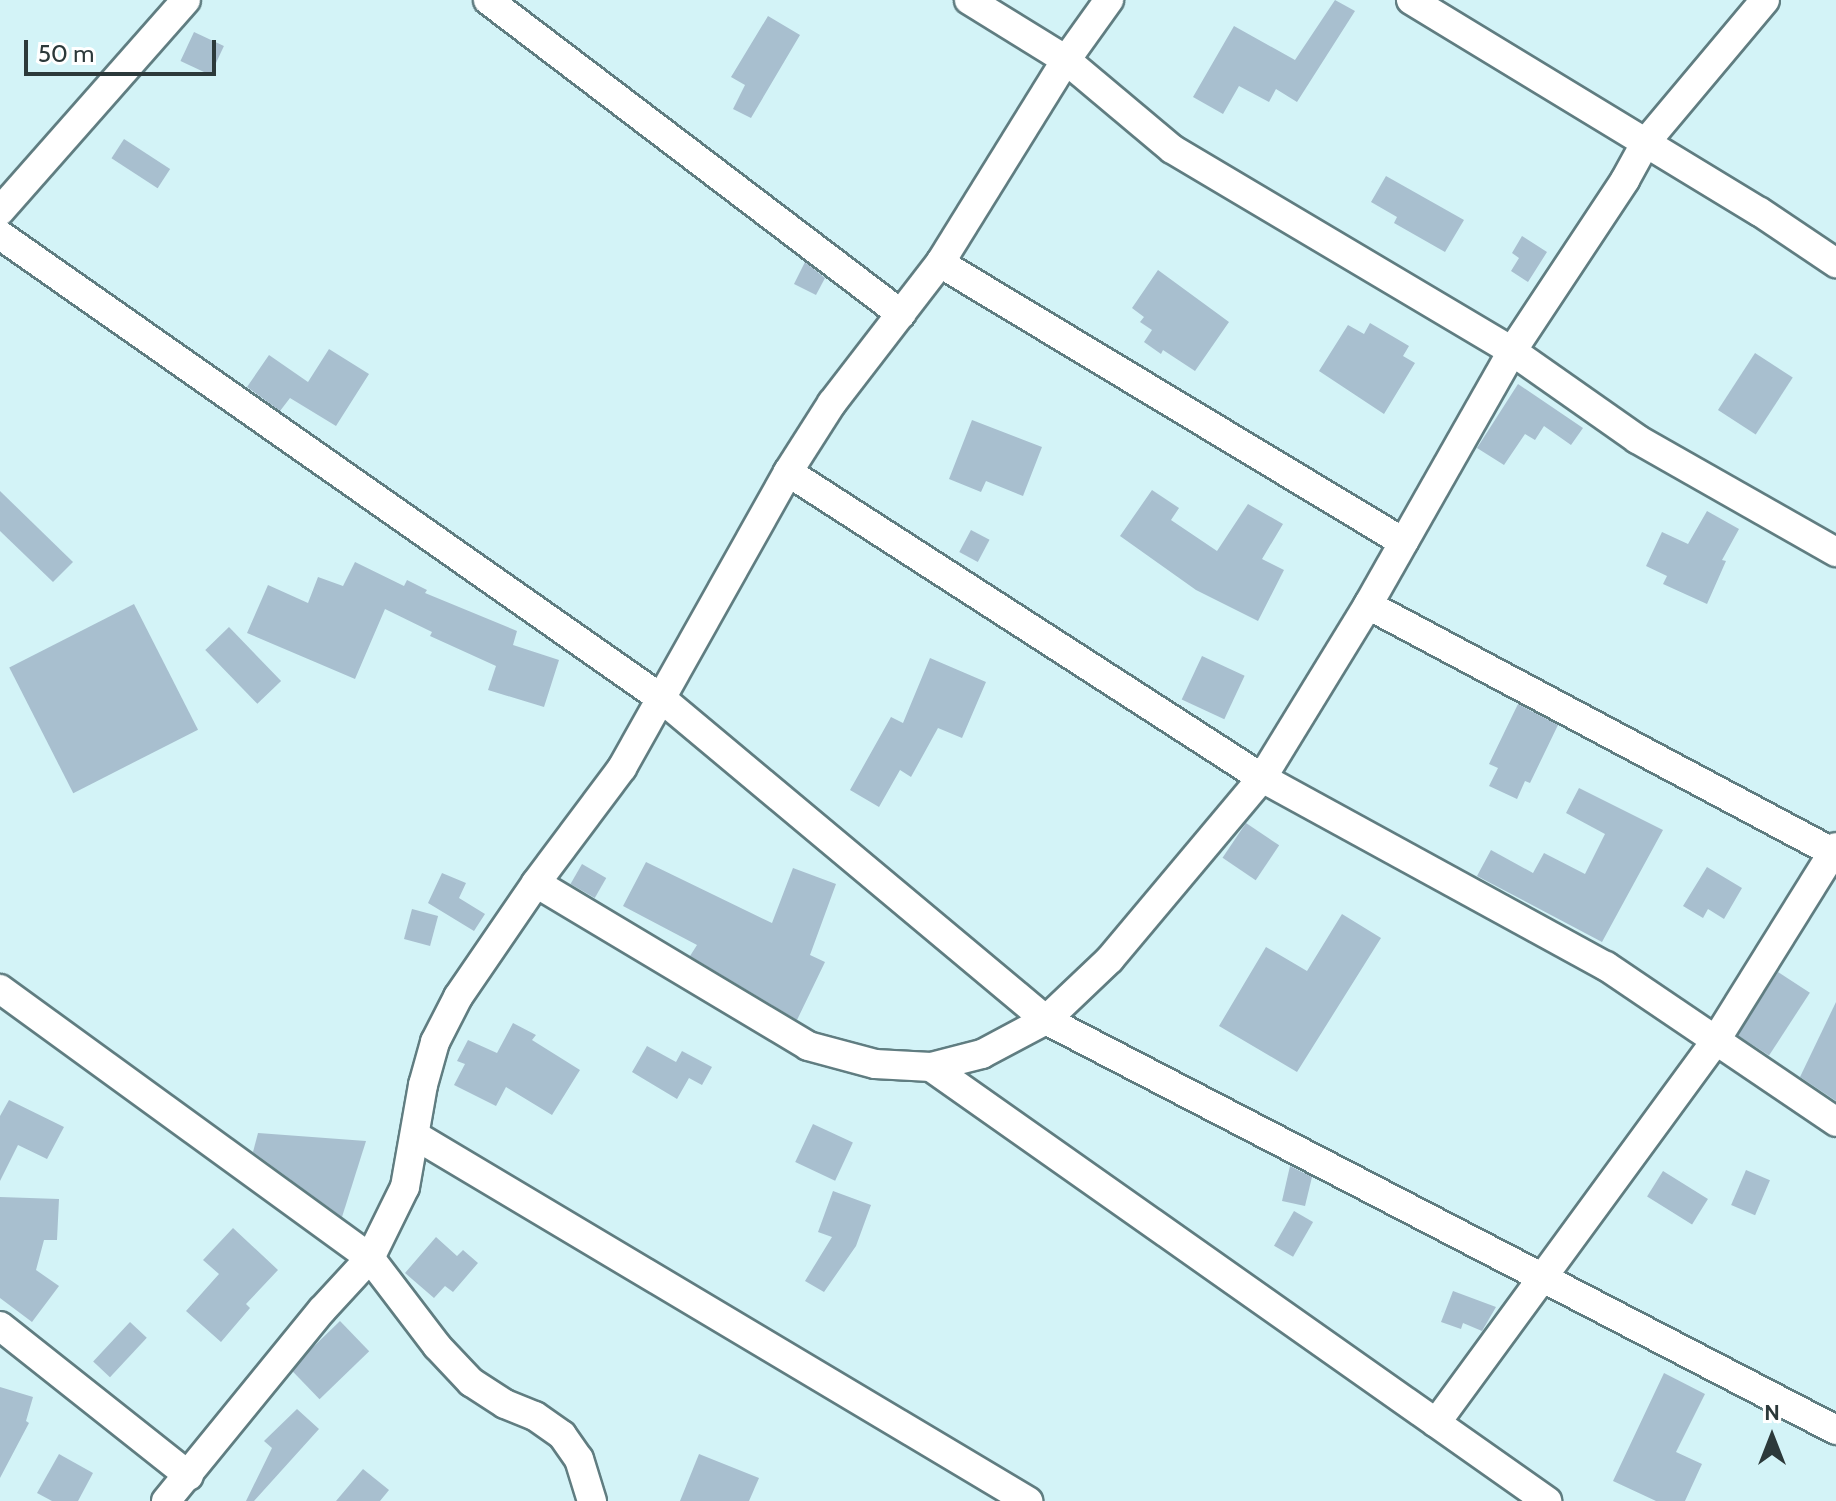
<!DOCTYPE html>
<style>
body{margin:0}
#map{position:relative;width:1836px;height:1501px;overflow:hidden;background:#d3f3f7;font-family:Cabin,sans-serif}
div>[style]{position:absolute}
.building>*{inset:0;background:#a8bfcf;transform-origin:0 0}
.roads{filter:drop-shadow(2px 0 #607d81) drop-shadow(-2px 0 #607d81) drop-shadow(0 2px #607d81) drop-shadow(0 -2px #607d81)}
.minor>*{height:28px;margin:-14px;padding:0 14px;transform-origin:14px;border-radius:14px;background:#fff}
span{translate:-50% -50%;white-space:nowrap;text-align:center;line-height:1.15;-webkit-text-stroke:8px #fff;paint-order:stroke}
.north{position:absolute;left:1732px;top:1397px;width:80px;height:80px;-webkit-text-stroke:6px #fff;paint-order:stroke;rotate:0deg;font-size:22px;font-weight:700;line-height:32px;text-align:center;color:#2c393a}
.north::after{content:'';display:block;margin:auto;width:28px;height:36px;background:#2c393a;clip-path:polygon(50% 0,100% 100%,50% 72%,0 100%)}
.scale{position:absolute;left:24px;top:40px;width:192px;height:36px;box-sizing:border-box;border:4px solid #2c393a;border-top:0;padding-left:10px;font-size:24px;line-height:28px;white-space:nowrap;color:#2c393a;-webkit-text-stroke:6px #fff;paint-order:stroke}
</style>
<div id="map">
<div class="building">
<div style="clip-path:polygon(1335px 0,1355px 11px,1297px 102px,1276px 89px,1269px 102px,1239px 86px,1223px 114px,1193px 97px,1234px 26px,1295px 60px)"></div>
<div style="clip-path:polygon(768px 16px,800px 35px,751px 118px,733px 109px,745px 85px,731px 77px)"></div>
<div style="left:194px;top:32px;width:33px;height:32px;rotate:25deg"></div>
<div style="left:124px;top:139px;width:55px;height:23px;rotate:33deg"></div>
<div style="clip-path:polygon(1386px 176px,1464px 220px,1445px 252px,1394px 223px,1397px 217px,1371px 202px)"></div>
<div style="clip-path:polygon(1522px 236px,1547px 252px,1528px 282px,1511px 271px,1519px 258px,1512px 253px)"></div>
<div style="clip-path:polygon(805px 262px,825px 278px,816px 295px,794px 284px)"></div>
<div style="clip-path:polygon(1158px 270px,1229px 322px,1195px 371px,1163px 350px,1161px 354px,1144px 342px,1152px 330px,1140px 322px,1144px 317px,1132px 308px)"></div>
<div style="clip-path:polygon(1370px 323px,1409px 346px,1403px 356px,1415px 363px,1384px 414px,1319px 371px,1348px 325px,1364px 334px)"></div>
<div style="clip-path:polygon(329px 349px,369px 374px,336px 426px,290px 398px,280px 411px,247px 387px,269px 355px,308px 382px)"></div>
<div style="left:1755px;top:353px;width:45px;height:68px;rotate:33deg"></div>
<div style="clip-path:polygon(1518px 384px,1583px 428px,1571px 445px,1544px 426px,1535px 440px,1525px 434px,1504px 465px,1477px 448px)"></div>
<div style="clip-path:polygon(972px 420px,1042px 447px,1023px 496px,986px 481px,981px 492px,949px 479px)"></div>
<div style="clip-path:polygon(1152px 490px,1179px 508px,1171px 520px,1217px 551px,1248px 504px,1283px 524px,1262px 559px,1284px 570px,1258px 621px,1196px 590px,1120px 536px)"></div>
<div style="clip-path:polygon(0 491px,73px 562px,53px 582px,0 531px)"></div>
<div style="clip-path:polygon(1707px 511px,1739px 529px,1722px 560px,1726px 561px,1707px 604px,1663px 584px,1667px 576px,1646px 566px,1662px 532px,1688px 544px)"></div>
<div style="left:971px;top:530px;width:21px;height:25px;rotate:28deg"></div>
<div style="clip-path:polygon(355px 562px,404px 586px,407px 580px,427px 590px,425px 593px,517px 631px,513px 645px,559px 660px,544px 707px,488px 690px,496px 666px,430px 636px,432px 632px,385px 609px,355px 679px,247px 633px,268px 585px,308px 603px,318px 577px,343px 586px)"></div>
<div style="left:134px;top:604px;width:141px;height:140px;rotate:63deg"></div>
<div style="left:229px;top:627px;width:75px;height:33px;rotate:46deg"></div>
<div style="left:1202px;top:656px;width:47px;height:48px;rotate:25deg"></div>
<div style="clip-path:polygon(930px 658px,986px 682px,962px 738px,938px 728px,911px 777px,900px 770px,879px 807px,850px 790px,891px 717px,903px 723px)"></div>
<div style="clip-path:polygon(1518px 704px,1558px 725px,1530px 783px,1525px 781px,1517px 799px,1489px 786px,1498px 768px,1489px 764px)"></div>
<div style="clip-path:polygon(1579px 788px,1663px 830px,1602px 942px,1477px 876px,1491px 850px,1533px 873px,1544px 853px,1585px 874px,1605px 834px,1566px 813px)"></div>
<div style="left:1246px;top:823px;width:40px;height:42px;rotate:34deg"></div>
<div style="clip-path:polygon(646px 862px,772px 923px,793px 868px,836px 884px,810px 955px,825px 962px,797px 1020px,690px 956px,697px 945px,623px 906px)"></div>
<div style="left:582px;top:864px;width:28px;height:23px;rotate:30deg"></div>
<div style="clip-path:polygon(1707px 867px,1742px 888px,1724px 919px,1708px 909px,1703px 918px,1683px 906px)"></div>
<div style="clip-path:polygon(442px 873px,466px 883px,459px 898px,485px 914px,474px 931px,428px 903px)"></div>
<div style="left:412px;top:909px;width:27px;height:31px;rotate:15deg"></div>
<div style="clip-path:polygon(1342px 914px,1381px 938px,1297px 1072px,1219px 1026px,1266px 947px,1307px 971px)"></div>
<div style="left:1778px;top:972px;width:38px;height:75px;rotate:33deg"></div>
<div style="clip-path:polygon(1836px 1002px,1836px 1101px,1800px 1077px)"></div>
<div style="clip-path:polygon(513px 1023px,536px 1035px,532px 1040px,580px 1070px,552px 1115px,506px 1087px,496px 1106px,454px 1085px,465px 1064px,457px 1061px,468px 1040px,497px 1053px)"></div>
<div style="clip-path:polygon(647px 1046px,676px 1062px,682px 1051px,712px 1067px,702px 1085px,689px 1078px,677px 1099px,632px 1072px)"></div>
<div style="clip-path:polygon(9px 1100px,64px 1127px,47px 1159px,18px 1145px,0 1181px,0 1116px)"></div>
<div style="left:813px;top:1124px;width:44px;height:42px;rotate:25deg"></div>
<div style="clip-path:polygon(258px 1133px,366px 1141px,342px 1217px,253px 1152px)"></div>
<div style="clip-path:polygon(1290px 1166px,1312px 1177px,1305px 1206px,1282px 1201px)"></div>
<div style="left:1746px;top:1170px;width:26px;height:38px;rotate:23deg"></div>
<div style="left:1663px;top:1171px;width:53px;height:30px;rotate:32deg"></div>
<div style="clip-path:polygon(833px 1191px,871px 1205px,856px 1246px,824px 1292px,805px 1281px,832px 1237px,818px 1232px)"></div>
<div style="clip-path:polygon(0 1197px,59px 1199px,57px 1240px,44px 1240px,36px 1270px,59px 1286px,32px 1322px,0 1298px)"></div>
<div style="left:1294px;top:1211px;width:22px;height:40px;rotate:30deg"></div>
<div style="clip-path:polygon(233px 1228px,278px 1270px,246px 1304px,250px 1308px,221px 1342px,186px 1311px,219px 1274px,203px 1260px)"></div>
<div style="clip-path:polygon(436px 1237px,457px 1256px,463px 1250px,478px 1263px,453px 1292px,445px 1286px,434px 1298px,405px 1273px)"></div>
<div style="clip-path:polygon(1453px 1291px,1496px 1307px,1482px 1331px,1463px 1323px,1461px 1329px,1441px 1322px)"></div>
<div style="left:340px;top:1321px;width:42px;height:69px;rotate:46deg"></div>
<div style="left:130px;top:1322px;width:23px;height:54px;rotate:43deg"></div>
<div style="clip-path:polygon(1664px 1373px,1705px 1394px,1676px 1452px,1702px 1464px,1685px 1501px,1656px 1501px,1613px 1481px)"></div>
<div style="clip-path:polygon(0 1387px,33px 1397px,26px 1421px,29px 1423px,0 1478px)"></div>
<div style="clip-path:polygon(297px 1409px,319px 1429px,254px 1501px,246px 1501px,272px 1448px,264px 1441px)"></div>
<div style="clip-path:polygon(59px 1454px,93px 1473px,78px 1501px,52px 1501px,37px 1493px)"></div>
<div style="clip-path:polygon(699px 1454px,759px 1478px,749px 1501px,680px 1501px)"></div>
<div style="clip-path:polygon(363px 1469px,389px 1490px,380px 1501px,336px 1501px)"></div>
</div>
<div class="roads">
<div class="minor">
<div style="left:488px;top:0;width:519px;rotate:37.25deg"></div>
<div style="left:969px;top:0;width:114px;rotate:31.7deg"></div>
<div style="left:1066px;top:60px;width:138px;rotate:40deg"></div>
<div style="left:1172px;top:149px;width:395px;rotate:30.7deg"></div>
<div style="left:1512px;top:351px;width:205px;rotate:-56.5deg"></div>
<div style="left:1625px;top:180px;width:43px;rotate:-61.1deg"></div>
<div style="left:1646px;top:142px;width:185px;rotate:-50deg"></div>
<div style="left:1411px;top:0;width:408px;rotate:31.3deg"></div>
<div style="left:1760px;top:212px;width:92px;rotate:33.9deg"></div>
<div style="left:0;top:211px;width:281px;rotate:-48.6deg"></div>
<div style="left:0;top:235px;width:808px;rotate:35.03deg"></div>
<div style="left:662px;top:699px;width:500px;rotate:39.89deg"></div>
<div style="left:1046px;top:1020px;width:890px;rotate:27.43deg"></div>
<div style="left:940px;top:263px;width:541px;rotate:31.07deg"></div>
<div style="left:788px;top:472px;width:564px;rotate:32.85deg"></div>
<div style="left:1262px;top:778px;width:392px;rotate:28.7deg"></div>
<div style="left:1606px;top:966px;width:278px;rotate:34.1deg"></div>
<div style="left:1368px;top:605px;width:530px;rotate:28.02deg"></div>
<div style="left:536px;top:883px;width:317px;rotate:30.9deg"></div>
<div style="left:808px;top:1046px;width:69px;rotate:15deg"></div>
<div style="left:875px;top:1064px;width:56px;rotate:3.1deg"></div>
<div style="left:931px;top:1067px;width:53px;rotate:-14.3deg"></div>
<div style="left:982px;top:1054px;width:72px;rotate:-28deg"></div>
<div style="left:1046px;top:1020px;width:88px;rotate:-43.6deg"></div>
<div style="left:1110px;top:959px;width:236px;rotate:-50deg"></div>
<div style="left:1262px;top:778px;width:203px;rotate:-58.5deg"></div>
<div style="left:1368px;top:605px;width:292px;rotate:-60.4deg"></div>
<div style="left:1512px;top:351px;width:153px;rotate:35.1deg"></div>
<div style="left:1637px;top:439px;width:229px;rotate:29.6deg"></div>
<div style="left:0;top:989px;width:457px;rotate:36deg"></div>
<div style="left:370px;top:1258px;width:111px;rotate:52.7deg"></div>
<div style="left:437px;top:1346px;width:50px;rotate:46.6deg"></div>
<div style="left:471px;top:1382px;width:40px;rotate:32.9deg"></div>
<div style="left:505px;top:1404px;width:32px;rotate:22deg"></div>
<div style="left:535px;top:1416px;width:33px;rotate:35deg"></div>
<div style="left:562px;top:1435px;width:29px;rotate:55deg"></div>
<div style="left:579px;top:1459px;width:44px;rotate:72.8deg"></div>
<div style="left:931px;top:1067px;width:754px;rotate:35.17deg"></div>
<div style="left:416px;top:1136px;width:713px;rotate:30.81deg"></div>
<div style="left:0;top:1326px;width:241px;rotate:38.4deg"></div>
<div style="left:1436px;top:1423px;width:474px;rotate:-53.8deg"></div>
<div style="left:1716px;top:1040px;width:227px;rotate:-58.1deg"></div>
<div style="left:166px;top:1501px;width:247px;rotate:-50.8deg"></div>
<div style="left:322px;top:1310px;width:71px;rotate:-47.3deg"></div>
<div style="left:370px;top:1258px;width:79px;rotate:-63.8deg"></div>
<div style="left:405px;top:1187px;width:104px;rotate:-80deg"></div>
<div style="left:423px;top:1085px;width:45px;rotate:-74.4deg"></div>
<div style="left:435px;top:1042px;width:51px;rotate:-62.9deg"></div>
<div style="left:458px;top:997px;width:138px;rotate:-55.6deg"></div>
<div style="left:536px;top:883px;width:144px;rotate:-53.2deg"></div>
<div style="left:622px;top:768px;width:339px;rotate:-60.7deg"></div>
<div style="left:788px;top:472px;width:82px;rotate:-57.5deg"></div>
<div style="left:832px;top:403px;width:177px;rotate:-52.4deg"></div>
<div style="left:940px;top:263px;width:239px;rotate:-58.2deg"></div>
<div style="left:1066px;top:60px;width:74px;rotate:-54.4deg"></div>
</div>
</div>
<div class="north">N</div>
<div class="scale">50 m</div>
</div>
